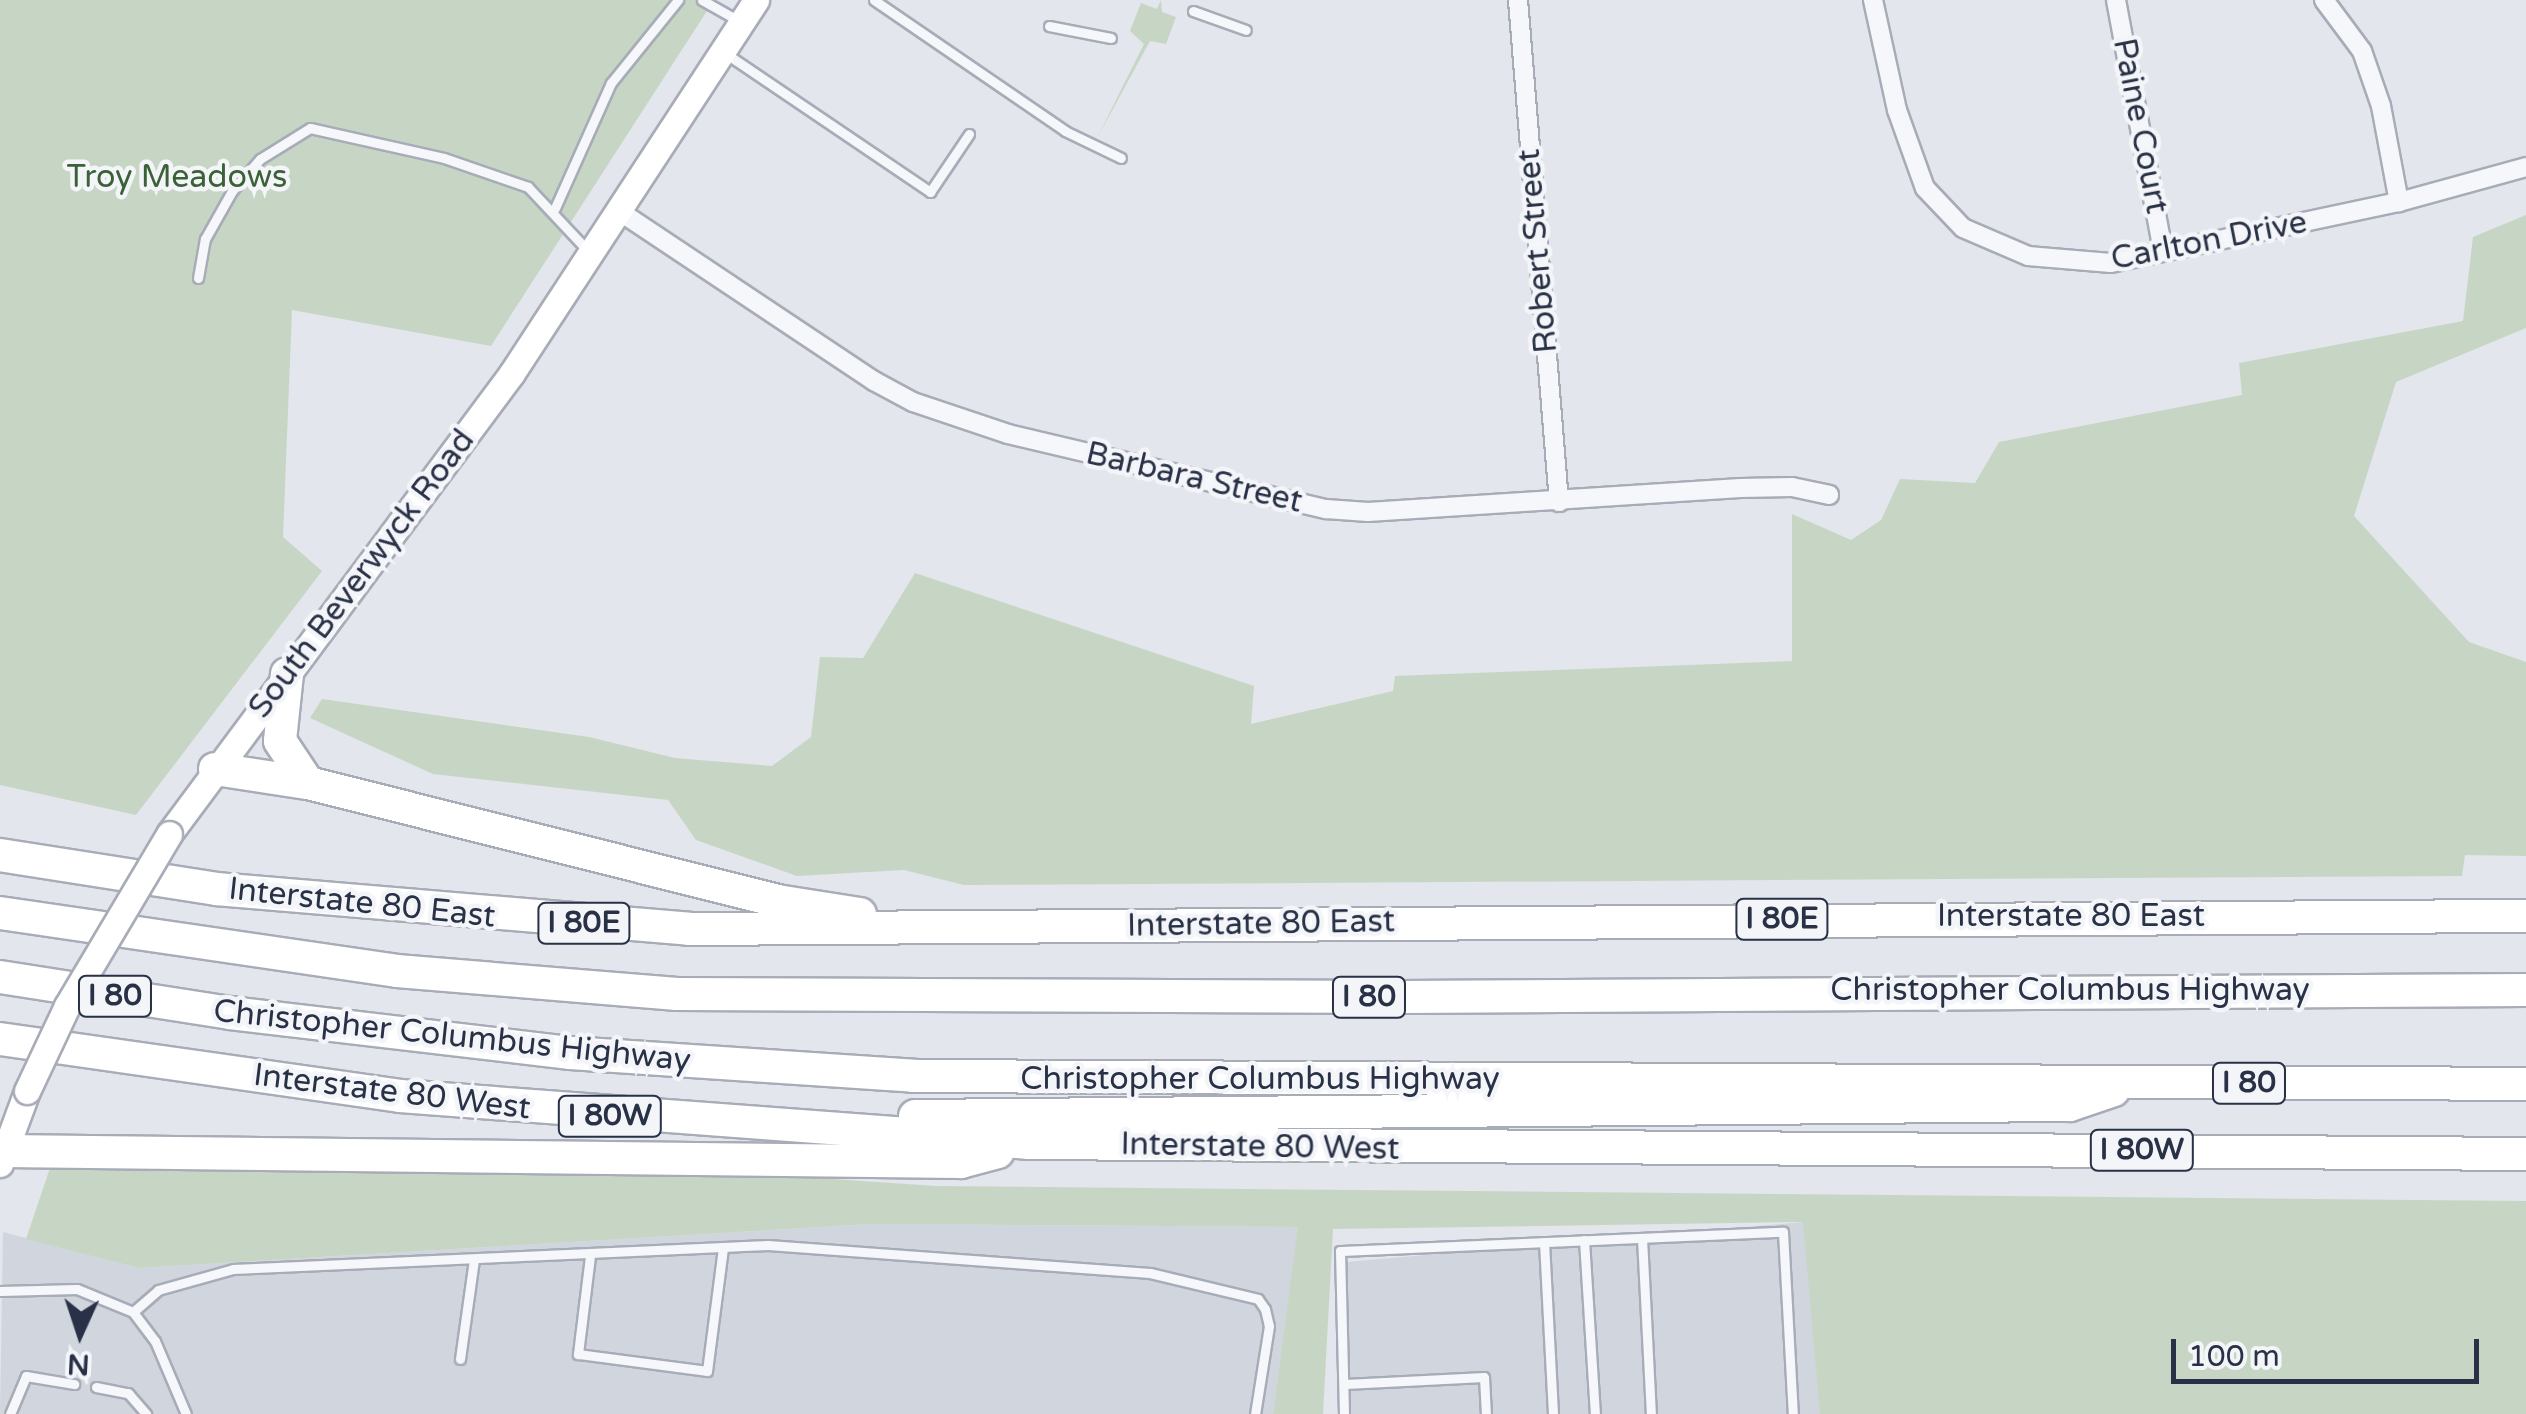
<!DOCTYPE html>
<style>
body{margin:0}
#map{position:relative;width:2526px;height:1414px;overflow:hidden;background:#e3e6ec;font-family:"Varela Round",sans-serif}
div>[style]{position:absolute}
.built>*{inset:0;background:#d1d5de;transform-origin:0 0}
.green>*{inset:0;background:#c7d6c4}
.roads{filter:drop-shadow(2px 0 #a7acb7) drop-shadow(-2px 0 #a7acb7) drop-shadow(0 2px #a7acb7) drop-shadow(0 -2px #a7acb7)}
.service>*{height:9px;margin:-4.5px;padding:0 4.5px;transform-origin:4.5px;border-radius:4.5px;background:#f6f7fa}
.minor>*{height:18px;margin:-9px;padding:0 9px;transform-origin:9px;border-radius:9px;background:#f6f7fa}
.secondary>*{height:25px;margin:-12.5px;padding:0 12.5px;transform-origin:12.5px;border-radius:12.5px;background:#fff}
.motorway>*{height:32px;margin:-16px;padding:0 16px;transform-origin:16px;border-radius:16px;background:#fff}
.bridges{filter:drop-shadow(2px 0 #a7acb7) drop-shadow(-2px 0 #a7acb7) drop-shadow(0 2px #a7acb7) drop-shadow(0 -2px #a7acb7)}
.secondary-bridge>*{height:25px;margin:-12.5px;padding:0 12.5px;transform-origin:12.5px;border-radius:12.5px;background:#fff}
span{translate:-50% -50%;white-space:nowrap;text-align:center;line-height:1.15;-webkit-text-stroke:9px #f3f5f9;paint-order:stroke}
.shield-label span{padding:2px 8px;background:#f3f5f9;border:2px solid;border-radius:8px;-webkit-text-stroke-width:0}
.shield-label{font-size:30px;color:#293146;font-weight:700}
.street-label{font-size:32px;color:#293146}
.park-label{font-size:32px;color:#3b6236}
.north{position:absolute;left:30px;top:1284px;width:100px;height:100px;-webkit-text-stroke:8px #f3f5f9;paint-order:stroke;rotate:183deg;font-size:28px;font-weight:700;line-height:40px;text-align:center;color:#293146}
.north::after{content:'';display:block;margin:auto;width:35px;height:45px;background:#293146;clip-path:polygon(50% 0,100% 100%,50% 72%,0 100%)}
.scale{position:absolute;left:2171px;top:1339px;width:308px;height:45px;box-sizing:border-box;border:5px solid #293146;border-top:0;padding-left:12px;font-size:30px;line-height:35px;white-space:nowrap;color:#293146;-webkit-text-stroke:8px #f3f5f9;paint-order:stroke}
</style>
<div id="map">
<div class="built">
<div style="left:1804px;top:1222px;width:193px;height:471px;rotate:85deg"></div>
<div style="clip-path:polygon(872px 1224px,1299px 1227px,1273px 1414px,0 1414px,3px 1232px,139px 1268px)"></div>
</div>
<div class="green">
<div style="clip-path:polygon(0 0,714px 0,491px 346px,292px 310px,283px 537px,322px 571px,136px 815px,0 785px)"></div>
<div style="clip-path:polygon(1161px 0,1162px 12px,1176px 17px,1166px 44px,1150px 41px,1097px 138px,1144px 44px,1130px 31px,1141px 3px,1157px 9px)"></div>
<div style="clip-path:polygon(2526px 215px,2526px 328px,2396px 382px,2354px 516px,2469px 642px,2526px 662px,2526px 856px,2465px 855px,2462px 876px,964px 885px,904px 870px,797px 876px,696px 840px,668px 800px,433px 774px,310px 718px,322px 699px,589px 737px,675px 758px,772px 766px,811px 737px,820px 657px,863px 658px,915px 573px,1254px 686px,1251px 724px,1393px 691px,1395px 676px,1792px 661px,1792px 514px,1851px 540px,1881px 520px,1900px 479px,1975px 483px,1999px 442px,2242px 395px,2239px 363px,2463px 321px,2473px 237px)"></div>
<div style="clip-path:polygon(51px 1165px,670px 1168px,936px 1186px,2526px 1201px,2526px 1414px,1820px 1414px,1803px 1222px,1333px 1229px,1323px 1414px,1273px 1414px,1298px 1227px,872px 1224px,139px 1268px,26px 1239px)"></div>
</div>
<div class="roads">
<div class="service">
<div style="left:702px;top:0;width:43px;rotate:29.6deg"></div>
<div style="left:874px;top:0;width:232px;rotate:34.4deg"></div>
<div style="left:1065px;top:131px;width:62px;rotate:25.7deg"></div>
<div style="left:1193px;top:11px;width:56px;rotate:19.7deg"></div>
<div style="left:1049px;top:26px;width:63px;rotate:11deg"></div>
<div style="left:725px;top:53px;width:248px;rotate:34.1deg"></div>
<div style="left:930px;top:192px;width:70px;rotate:-56.1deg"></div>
<div style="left:555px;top:208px;width:137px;rotate:-65.9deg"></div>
<div style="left:611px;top:83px;width:107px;rotate:-51.1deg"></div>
<div style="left:198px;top:278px;width:40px;rotate:-80deg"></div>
<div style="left:205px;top:239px;width:55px;rotate:-60.6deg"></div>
<div style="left:232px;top:191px;width:43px;rotate:-48.8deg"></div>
<div style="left:260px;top:159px;width:59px;rotate:-31.8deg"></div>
<div style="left:310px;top:128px;width:137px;rotate:12.6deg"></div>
<div style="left:444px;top:158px;width:89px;rotate:19deg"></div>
<div style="left:528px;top:187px;width:89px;rotate:46.8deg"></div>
<div style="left:1642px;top:1238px;width:176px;rotate:87.1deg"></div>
<div style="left:1584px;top:1240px;width:174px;rotate:86.4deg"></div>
<div style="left:1544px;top:1242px;width:172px;rotate:87deg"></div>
<div style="left:590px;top:1256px;width:99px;rotate:97deg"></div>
<div style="left:578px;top:1354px;width:130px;rotate:7.5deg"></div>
<div style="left:707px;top:1371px;width:125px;rotate:-82.6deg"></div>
<div style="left:0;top:1291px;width:77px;rotate:-1.5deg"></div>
<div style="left:77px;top:1289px;width:61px;rotate:22.3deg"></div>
<div style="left:133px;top:1312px;width:36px;rotate:53deg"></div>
<div style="left:155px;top:1341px;width:79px;rotate:67deg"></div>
<div style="left:133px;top:1312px;width:33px;rotate:-41deg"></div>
<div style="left:158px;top:1290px;width:78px;rotate:-15.6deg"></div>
<div style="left:233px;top:1269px;width:536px;rotate:-2.57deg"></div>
<div style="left:768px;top:1245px;width:383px;rotate:4.2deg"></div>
<div style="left:1150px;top:1273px;width:111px;rotate:13.5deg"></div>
<div style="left:1258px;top:1299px;width:12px;rotate:55deg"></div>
<div style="left:1265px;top:1309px;width:17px;rotate:77deg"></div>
<div style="left:1269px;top:1326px;width:89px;rotate:99deg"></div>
<div style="left:460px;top:1359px;width:100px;rotate:-82deg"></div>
<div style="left:1345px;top:1384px;width:139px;rotate:-2.9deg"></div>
<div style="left:1484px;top:1377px;width:37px;rotate:87deg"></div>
<div style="left:96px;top:1387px;width:33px;rotate:11deg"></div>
<div style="left:128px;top:1393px;width:28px;rotate:49deg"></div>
<div style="left:10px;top:1414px;width:41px;rotate:-67.2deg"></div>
<div style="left:26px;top:1376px;width:49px;rotate:9.5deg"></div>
<div style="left:1344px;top:1414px;width:163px;rotate:-91.4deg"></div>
<div style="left:1340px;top:1251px;width:443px;rotate:-2.5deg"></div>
<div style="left:1783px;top:1232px;width:182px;rotate:86.9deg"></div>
</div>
<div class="minor">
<div style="left:1518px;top:0;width:504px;rotate:85.33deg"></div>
<div style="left:1873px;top:0;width:113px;rotate:77.7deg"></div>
<div style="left:1897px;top:110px;width:83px;rotate:70.3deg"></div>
<div style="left:1925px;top:188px;width:55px;rotate:46.5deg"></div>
<div style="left:1963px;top:228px;width:71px;rotate:23.3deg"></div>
<div style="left:2028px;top:256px;width:83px;rotate:4.8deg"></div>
<div style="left:2111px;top:263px;width:294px;rotate:-12deg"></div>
<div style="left:2399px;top:202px;width:132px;rotate:-15.4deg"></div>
<div style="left:2116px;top:0;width:256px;rotate:79.4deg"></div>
<div style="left:2324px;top:0;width:64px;rotate:53.3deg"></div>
<div style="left:2362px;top:51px;width:58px;rotate:70.9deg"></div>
<div style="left:2381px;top:106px;width:98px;rotate:79.4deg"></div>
<div style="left:619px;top:211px;width:306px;rotate:33.7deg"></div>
<div style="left:874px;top:381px;width:44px;rotate:28.3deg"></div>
<div style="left:913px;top:402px;width:100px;rotate:18.6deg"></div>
<div style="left:1008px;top:434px;width:327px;rotate:13.3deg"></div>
<div style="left:1326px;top:509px;width:42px;rotate:4.1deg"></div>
<div style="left:1368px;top:512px;width:373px;rotate:-3.7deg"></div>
<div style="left:1740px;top:488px;width:52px;rotate:-1.1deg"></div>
<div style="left:1792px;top:487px;width:38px;rotate:12deg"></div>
</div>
<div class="secondary">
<div style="left:169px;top:834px;width:575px;rotate:-53.35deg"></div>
<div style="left:512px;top:373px;width:446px;rotate:-56.8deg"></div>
<div style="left:0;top:1164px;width:78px;rotate:-69.7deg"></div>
</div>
<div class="motorway">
<div style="left:287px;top:674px;width:67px;rotate:96deg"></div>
<div style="left:280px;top:741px;width:50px;rotate:56.3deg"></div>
<div style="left:215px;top:769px;width:94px;rotate:8.6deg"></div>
<div style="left:308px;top:783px;width:484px;rotate:14.1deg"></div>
<div style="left:777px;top:901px;width:84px;rotate:8.9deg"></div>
<div style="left:0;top:855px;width:219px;rotate:8.9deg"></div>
<div style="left:216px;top:889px;width:475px;rotate:4.8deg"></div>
<div style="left:689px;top:929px;width:1837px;rotate:-0.41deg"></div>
<div style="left:0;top:913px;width:401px;rotate:8.3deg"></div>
<div style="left:397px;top:971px;width:281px;rotate:4.7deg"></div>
<div style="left:677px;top:994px;width:725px;rotate:0.24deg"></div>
<div style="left:1402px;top:997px;width:1124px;rotate:-0.36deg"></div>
<div style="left:0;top:977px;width:233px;rotate:8.9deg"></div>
<div style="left:230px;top:1013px;width:343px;rotate:6.7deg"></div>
<div style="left:571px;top:1053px;width:343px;rotate:3.8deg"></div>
<div style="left:913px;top:1076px;width:1613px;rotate:0.28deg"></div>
<div style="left:0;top:1039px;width:404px;rotate:8.1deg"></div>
<div style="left:400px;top:1096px;width:631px;rotate:4.27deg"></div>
<div style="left:1029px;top:1143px;width:1497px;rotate:0.42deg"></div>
<div style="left:915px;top:1116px;width:1155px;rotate:-0.55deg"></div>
<div style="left:2070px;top:1105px;width:46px;rotate:-18.8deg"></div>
<div style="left:4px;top:1151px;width:957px;rotate:0.66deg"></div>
<div style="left:961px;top:1162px;width:38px;rotate:-15deg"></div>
</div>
</div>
<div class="bridges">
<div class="secondary-bridge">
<div style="left:27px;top:1091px;width:94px;rotate:-64.8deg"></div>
<div style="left:67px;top:1006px;width:200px;rotate:-59.3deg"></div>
</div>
</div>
<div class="shield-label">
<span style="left:1782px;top:919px">I 80E</span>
<span style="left:584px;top:923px">I 80E</span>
<span style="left:115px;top:996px">I 80</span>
<span style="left:1369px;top:997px">I 80</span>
<span style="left:2249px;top:1083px">I 80</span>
<span style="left:610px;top:1116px">I 80W</span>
<span style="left:2142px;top:1150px">I 80W</span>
</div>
<div class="street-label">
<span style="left:2140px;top:126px;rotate:79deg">Paine Court</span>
<span style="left:2209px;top:241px;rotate:-11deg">Carlton Drive</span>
<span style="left:1538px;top:251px;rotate:-95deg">Robert Street</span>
<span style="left:1194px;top:478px;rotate:13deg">Barbara Street</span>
<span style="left:362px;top:574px;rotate:-53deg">South Beverwyck Road</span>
<span style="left:362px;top:903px;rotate:6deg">Interstate 80 East</span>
<span style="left:2071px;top:916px">Interstate 80 East</span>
<span style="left:1261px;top:924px;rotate:-1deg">Interstate 80 East</span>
<span style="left:2070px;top:990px">Christopher Columbus Highway</span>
<span style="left:452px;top:1036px;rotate:6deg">Christopher Columbus Highway</span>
<span style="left:1260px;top:1079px">Christopher Columbus Highway</span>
<span style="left:392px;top:1092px;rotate:7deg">Interstate 80 West</span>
<span style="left:1260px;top:1147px;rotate:1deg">Interstate 80 West</span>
</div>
<div class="park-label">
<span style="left:177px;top:177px">Troy Meadows</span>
</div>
<div class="north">N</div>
<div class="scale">100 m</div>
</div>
